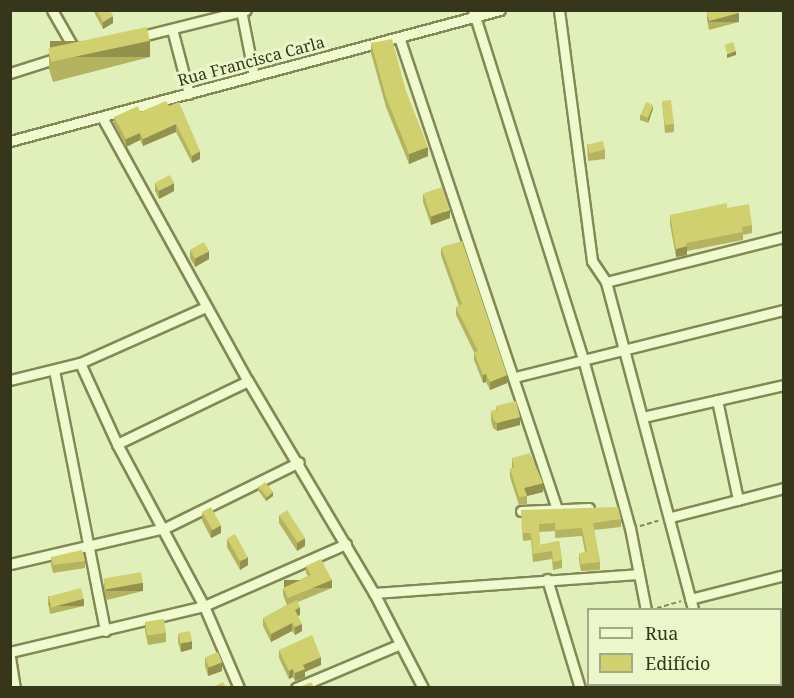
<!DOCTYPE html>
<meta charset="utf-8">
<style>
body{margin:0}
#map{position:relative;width:794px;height:698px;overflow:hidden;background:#e1f0bb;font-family:"Noto Serif",serif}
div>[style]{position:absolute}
.path>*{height:1.5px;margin-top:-0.75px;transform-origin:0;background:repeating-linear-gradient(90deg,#838854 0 4.5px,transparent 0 7.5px)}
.roads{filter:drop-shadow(2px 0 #838854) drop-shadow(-2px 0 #838854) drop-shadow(0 2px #838854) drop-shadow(0 -2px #838854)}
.street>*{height:9px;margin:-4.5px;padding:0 4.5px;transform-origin:4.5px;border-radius:4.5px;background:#effbcf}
.wall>*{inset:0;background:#b4b35f}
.shaded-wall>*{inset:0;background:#92924e;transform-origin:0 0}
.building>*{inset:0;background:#d1d06f;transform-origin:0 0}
span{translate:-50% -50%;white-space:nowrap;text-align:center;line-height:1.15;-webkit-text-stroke:6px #ebf7cb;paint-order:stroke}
.street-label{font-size:16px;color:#35361a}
.frame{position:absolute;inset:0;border:12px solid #35361a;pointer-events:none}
.legend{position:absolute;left:587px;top:608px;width:195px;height:78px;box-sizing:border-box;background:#ebf7cb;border:2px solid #a2aa84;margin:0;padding:8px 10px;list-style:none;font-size:18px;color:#35361a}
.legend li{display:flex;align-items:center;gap:12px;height:30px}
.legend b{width:30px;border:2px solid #a2aa84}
</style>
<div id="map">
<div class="path">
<div style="left:640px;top:526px;width:19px;rotate:-16deg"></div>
<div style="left:657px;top:608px;width:25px;rotate:-16deg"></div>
</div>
<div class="roads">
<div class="street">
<div style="left:52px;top:10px;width:48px;rotate:60.3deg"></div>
<div style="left:241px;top:10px;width:67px;rotate:78.9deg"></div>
<div style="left:473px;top:10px;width:366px;rotate:72.5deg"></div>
<div style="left:583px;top:359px;width:175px;rotate:74.5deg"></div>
<div style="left:630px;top:528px;width:84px;rotate:79deg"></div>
<div style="left:559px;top:10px;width:253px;rotate:82.5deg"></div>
<div style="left:592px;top:261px;width:25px;rotate:56deg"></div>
<div style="left:606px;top:282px;width:339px;rotate:75.1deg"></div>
<div style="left:172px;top:29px;width:67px;rotate:75.3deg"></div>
<div style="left:138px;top:37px;width:111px;rotate:-14deg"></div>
<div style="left:399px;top:37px;width:498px;rotate:71.5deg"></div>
<div style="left:10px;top:73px;width:52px;rotate:-17.7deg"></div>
<div style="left:102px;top:117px;width:302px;rotate:61.1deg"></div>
<div style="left:248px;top:381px;width:247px;rotate:59.3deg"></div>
<div style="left:374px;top:593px;width:107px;rotate:62.7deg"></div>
<div style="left:10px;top:141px;width:507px;rotate:-14.97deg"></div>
<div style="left:606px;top:282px;width:184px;rotate:-14.2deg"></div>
<div style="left:80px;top:363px;width:89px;rotate:65.4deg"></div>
<div style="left:117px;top:444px;width:184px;rotate:61.8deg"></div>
<div style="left:204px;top:606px;width:89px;rotate:66.9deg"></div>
<div style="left:54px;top:370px;width:266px;rotate:78.9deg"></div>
<div style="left:515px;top:377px;width:277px;rotate:-14deg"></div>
<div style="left:10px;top:380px;width:72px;rotate:-13.7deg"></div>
<div style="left:80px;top:363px;width:138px;rotate:-24deg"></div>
<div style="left:717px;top:400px;width:102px;rotate:78.1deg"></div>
<div style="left:643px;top:417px;width:145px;rotate:-12.8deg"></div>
<div style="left:117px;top:444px;width:145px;rotate:-25.7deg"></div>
<div style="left:521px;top:511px;width:68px;rotate:-2.5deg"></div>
<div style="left:671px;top:517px;width:117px;rotate:-14.4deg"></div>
<div style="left:10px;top:564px;width:159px;rotate:-13.1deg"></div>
<div style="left:165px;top:528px;width:149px;rotate:-26.2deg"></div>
<div style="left:547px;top:579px;width:114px;rotate:73.2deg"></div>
<div style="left:374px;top:593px;width:264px;rotate:-4.1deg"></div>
<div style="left:690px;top:599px;width:97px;rotate:-14.3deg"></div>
<div style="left:780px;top:651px;width:4px;rotate:-14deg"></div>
<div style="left:10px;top:652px;width:199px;rotate:-13.3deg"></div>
<div style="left:204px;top:606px;width:155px;rotate:-23.6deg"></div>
<div style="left:10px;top:657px;width:31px;rotate:81deg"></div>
<div style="left:663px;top:684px;width:4px;rotate:76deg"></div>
<div style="left:712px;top:684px;width:4px;rotate:76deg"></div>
<div style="left:296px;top:688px;width:113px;rotate:-22.9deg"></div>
</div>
</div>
<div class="wall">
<div style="clip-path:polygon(94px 10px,110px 10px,113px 23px,103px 29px,94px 12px)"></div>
<div style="clip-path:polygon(707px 11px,739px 22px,709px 30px,707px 19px)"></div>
<div style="clip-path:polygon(371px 43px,428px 156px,409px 164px,386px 107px,371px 53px)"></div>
<div style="clip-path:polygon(49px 53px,150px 57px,53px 82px,49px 69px)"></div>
<div style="clip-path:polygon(662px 101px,674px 124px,674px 132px,665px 133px)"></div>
<div style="clip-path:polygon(169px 106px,200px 159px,192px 163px,176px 132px,143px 146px,140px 140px,126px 147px,114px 124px,114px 117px)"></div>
<div style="clip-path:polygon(653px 109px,648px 123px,640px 120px,640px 115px)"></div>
<div style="clip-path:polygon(587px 144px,605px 150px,605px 159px,588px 161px)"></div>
<div style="clip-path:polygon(155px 183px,174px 191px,159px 199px,155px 191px)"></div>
<div style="clip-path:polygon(423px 194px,450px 218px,431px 225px,423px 202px)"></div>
<div style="clip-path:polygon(727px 208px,752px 225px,752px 233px,743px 235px,743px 240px,687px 251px,687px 255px,676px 257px,670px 224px,670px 215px)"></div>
<div style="clip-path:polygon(441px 247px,507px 383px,490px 390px,486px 382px,483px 383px,474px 360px,474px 352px,456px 315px,456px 307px,459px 306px,441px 255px)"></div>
<div style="clip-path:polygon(190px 250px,209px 259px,195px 267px,190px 258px)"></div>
<div style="clip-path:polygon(496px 406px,520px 425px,497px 431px,493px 428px,491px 420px,491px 411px,496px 410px)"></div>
<div style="clip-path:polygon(512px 458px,543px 492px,527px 496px,527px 504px,519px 505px,510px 477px,510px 469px,512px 468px)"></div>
<div style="clip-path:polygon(258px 486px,273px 496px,266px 501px,258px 490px)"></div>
<div style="clip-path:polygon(521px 510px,621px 519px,621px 527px,594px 530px,600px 562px,600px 570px,581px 571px,579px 561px,579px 554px,585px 552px,582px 536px,555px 538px,555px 531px,539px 532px,540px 545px,559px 541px,562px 560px,562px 568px,553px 570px,552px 559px,533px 562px,531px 540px,523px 541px)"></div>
<div style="clip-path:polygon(202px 512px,221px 533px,211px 538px,202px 520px)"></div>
<div style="clip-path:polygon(279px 515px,305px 546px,297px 551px,279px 523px)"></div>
<div style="clip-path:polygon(227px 539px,248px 565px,240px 570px,227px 547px)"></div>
<div style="clip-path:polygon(51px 557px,85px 561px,85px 568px,53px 573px,51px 565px)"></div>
<div style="clip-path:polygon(306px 566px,332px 588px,298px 602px,300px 615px,298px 616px,302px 631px,295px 635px,292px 631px,271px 642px,263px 626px,263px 618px,287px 605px,283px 595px,283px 588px,308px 576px,306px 573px)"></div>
<div style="clip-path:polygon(104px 582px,143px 591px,107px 600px,104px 590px)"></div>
<div style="clip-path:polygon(48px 596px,84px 606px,50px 614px,48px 603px)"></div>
<div style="clip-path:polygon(145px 622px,166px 633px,166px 642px,148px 645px,145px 631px)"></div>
<div style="clip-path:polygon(178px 634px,192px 649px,181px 652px,178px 642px)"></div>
<div style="clip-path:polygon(279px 650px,321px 665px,305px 672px,305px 677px,295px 681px,293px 677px,289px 679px,279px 658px)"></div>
<div style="clip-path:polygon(205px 657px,222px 671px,208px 676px,205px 666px)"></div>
</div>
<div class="shaded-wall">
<div style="left:739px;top:13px;width:9px;height:31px;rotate:90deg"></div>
<div style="clip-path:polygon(113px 16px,113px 23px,103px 29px,103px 22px)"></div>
<div style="left:150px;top:41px;width:16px;height:100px;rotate:90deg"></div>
<div style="clip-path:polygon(736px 51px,736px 55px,727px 58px,727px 54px)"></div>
<div style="clip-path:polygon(653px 105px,653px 109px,648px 123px,648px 118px)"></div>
<div style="clip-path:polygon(176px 124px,176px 132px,143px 146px,143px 139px)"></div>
<div style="clip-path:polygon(140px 133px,140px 140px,126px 147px,126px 139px)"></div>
<div style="clip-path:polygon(428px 147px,428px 156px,409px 164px,409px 154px)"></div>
<div style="clip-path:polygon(200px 151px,200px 159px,192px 163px,192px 156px)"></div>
<div style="clip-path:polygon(174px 183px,174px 191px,159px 199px,159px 191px)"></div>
<div style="clip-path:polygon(450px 210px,450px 218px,431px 225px,431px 217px)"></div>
<div style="clip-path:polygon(687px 246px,687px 255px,676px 257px,676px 249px)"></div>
<div style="clip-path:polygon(209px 251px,209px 259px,195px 267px,195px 259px)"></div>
<div style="clip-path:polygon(486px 374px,486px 382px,483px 383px,483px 375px)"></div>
<div style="clip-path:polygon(507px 375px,507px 383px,490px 390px,490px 382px)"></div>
<div style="clip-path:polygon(520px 417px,520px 425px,497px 431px,497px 423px)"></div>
<div style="clip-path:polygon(543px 483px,543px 492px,527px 496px,524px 488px)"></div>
<div style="clip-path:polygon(273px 492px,273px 496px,266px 501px,266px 497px)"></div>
<div style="clip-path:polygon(221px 525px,221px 533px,211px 538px,211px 530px)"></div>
<div style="clip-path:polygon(305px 538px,305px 546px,297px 551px,297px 543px)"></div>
<div style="clip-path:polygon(248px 557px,248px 565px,240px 570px,240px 562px)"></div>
<div style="left:332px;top:580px;width:8px;height:48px;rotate:90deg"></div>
<div style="left:143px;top:583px;width:8px;height:37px;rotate:90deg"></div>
<div style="left:84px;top:599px;width:7px;height:35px;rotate:90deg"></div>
<div style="clip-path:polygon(300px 607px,300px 615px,295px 617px,295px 610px)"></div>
<div style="clip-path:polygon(292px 623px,292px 631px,271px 642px,271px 634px)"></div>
<div style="clip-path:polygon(302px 624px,302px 631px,295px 635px,295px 627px)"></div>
<div style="clip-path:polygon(192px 641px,192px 649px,181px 652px,181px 644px)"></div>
<div style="clip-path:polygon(321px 657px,321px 665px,305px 672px,305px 677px,295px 681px,295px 673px,303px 665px)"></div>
<div style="clip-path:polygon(222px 662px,222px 671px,208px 676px,208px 667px)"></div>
<div style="clip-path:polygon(293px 669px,293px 677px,289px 679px,289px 671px)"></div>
</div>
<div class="building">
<div style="clip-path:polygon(97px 10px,110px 10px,113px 16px,103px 22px)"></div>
<div style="clip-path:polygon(738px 10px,739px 13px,709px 21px,707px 11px)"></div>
<div style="left:147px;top:27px;width:14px;height:101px;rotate:78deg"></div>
<div style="clip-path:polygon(392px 39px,406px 91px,428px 147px,409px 154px,386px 97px,371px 43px)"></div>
<div style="left:733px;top:42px;width:9px;height:9px;rotate:72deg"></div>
<div style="left:671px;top:100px;width:24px;height:9px;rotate:83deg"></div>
<div style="clip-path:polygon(166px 101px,169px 106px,179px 102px,200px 151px,192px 156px,176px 124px,143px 139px,140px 133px,126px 139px,114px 117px,138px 106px,140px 112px)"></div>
<div style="left:646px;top:102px;width:8px;height:14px;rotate:23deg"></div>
<div style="left:603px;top:141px;width:9px;height:16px;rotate:77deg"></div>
<div style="left:170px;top:175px;width:9px;height:17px;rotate:63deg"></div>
<div style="left:442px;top:187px;width:24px;height:20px;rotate:71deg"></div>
<div style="clip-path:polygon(727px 203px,727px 208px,749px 204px,752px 225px,742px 227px,743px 232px,686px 243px,687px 246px,676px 249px,670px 215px)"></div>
<div style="clip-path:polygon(462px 241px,507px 375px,490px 382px,486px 374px,483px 375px,474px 352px,478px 351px,456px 307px,462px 304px,441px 247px)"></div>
<div style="left:204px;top:242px;width:10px;height:16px;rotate:61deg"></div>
<div style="clip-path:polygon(516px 401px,520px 417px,497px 423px,493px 419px,491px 411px,497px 410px,496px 406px)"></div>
<div style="clip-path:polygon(530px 453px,543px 483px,524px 488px,527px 496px,519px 497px,510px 469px,514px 467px,512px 458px)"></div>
<div style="left:265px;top:482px;width:13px;height:8px;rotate:51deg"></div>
<div style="left:211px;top:507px;width:21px;height:10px;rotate:61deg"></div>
<div style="clip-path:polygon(618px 507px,621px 519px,593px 523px,600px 562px,581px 564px,579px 554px,587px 552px,582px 528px,555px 530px,555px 523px,539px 524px,540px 545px,559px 541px,562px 560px,553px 562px,552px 551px,533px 554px,531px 533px,523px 533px,521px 510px)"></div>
<div style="left:287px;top:510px;width:33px;height:9px;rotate:57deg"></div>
<div style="left:235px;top:534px;width:26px;height:9px;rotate:61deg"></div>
<div style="clip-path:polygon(82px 550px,85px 561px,53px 565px,51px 557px)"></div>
<div style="clip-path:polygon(321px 559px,332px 580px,288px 598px,283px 588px,311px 575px,306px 566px)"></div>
<div style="left:141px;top:572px;width:11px;height:38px;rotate:80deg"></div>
<div style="left:81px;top:588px;width:11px;height:34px;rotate:75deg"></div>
<div style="clip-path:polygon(297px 600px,300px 607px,295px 610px,302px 624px,295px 627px,292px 623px,271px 634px,263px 618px)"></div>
<div style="left:164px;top:619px;width:14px;height:19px;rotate:82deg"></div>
<div style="left:190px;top:631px;width:10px;height:12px;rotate:79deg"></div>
<div style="clip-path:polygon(312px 635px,321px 657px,303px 665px,305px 669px,295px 673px,293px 669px,289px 671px,279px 650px)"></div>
<div style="left:218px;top:652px;width:11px;height:14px;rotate:68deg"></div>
<div style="clip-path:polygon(223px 682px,226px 687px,213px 687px)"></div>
<div style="clip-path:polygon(311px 682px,314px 687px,302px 687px,302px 686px)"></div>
<div style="clip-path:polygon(48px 686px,48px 687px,30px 687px)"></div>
</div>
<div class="street-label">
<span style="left:251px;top:61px;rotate:-15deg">Rua Francisca Carla</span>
</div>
<div class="frame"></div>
<ul class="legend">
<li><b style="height:8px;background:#effbcf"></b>Rua</li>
<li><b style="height:16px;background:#d1d06f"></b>Edifício</li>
</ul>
</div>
